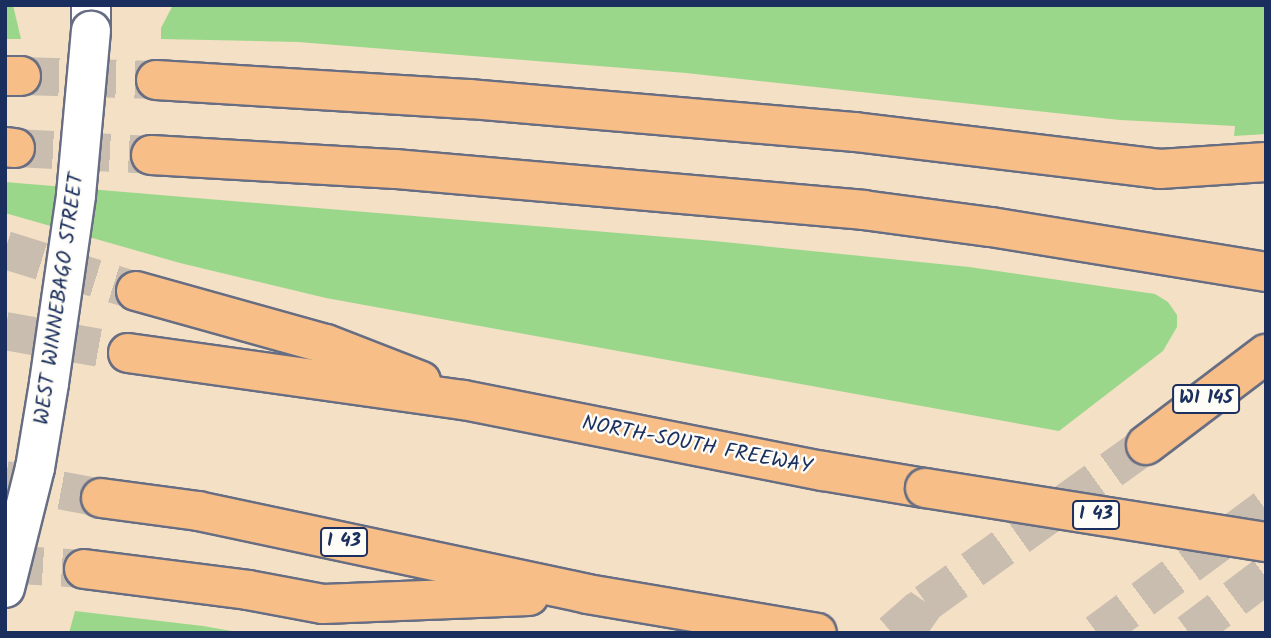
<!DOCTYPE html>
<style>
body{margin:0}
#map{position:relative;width:1271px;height:638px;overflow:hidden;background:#f4e0c5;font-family:Kalam,sans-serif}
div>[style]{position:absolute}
.green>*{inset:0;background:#9bd78b}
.major-tunnel>*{height:38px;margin-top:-19px;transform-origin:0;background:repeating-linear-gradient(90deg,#c9bdb0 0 38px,transparent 0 57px)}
.highway-tunnel>*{height:38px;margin-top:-19px;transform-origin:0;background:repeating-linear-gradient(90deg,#c9bdb0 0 38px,transparent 0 57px)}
.roads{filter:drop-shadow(2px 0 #676d82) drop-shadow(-2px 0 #676d82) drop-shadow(0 2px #676d82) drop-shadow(0 -2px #676d82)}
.minor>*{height:38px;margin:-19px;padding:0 19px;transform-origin:19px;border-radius:19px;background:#fff}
.major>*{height:38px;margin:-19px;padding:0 19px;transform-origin:19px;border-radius:19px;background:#f7be88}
.highway>*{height:38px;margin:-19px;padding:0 19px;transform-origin:19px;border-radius:19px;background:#f7be88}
.bridges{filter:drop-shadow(2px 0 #676d82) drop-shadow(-2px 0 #676d82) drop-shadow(0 2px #676d82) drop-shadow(0 -2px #676d82)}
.minor-bridge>*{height:38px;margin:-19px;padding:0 19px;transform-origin:19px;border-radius:19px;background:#fff}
.highway-bridge>*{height:38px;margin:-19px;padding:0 19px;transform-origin:19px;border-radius:19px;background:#f7be88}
span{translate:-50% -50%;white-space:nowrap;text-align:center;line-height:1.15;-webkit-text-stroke:5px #fdfcf7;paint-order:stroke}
.shield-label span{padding:2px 5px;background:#fdfcf7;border:2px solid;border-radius:5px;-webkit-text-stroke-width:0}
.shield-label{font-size:19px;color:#1b2f5e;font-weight:700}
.street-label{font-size:21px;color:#1b2f5e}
.frame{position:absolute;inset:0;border:7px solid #1b2f5e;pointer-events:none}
</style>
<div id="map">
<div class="green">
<div style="clip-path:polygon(5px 5px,13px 5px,21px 39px,5px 39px)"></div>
<div style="clip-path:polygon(173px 5px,1266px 5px,1266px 134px,1234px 136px,1235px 126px,1120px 120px,686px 73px,298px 42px,161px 39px,161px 28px)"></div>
<div style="clip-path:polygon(5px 182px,714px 241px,969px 267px,1155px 294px,1168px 302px,1177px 315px,1177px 327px,1163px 351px,1059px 431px,326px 298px,180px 263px,5px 213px)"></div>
<div style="clip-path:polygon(75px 611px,203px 626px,243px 633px,69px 633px)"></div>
</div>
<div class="major-tunnel">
<div style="left:892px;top:633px;width:45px;rotate:-41.4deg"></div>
<div style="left:926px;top:603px;width:271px;rotate:-35.7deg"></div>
<div style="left:1097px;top:633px;width:210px;rotate:-36.5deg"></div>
<div style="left:1189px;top:633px;width:96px;rotate:-37deg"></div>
</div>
<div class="highway-tunnel">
<div style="left:21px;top:76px;width:135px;rotate:1.7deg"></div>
<div style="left:15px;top:148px;width:136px;rotate:2.9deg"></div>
<div style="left:5px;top:250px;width:137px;rotate:17.4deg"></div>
<div style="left:5px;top:331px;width:125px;rotate:10.1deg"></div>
<div style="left:5px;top:480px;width:98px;rotate:10.6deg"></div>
<div style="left:5px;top:564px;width:79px;rotate:3.6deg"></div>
<div style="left:905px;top:633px;width:37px;rotate:-55deg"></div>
</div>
<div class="roads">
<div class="minor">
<div style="left:91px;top:31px;width:26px;rotate:-90deg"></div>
</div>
<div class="major">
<div style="left:1146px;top:445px;width:151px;rotate:-37.2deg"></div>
</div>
<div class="highway">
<div style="left:5px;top:76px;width:16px"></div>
<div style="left:156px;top:80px;width:315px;rotate:3.5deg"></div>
<div style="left:470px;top:99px;width:386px;rotate:4.9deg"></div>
<div style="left:855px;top:132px;width:307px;rotate:6.9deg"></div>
<div style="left:1160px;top:169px;width:106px;rotate:-3.8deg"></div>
<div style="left:5px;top:147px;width:10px;rotate:6deg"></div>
<div style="left:151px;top:155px;width:245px;rotate:3.3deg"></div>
<div style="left:396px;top:169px;width:469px;rotate:5deg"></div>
<div style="left:863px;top:210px;width:129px;rotate:7.6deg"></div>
<div style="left:991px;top:227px;width:279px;rotate:9.3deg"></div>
<div style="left:136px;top:291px;width:197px;rotate:15.6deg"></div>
<div style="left:326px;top:344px;width:102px;rotate:21.3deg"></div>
<div style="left:128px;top:353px;width:339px;rotate:8deg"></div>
<div style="left:464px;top:400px;width:366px;rotate:11.2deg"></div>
<div style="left:823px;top:471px;width:103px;rotate:9.5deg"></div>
<div style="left:101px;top:498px;width:98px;rotate:7.6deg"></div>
<div style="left:198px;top:511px;width:398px;rotate:12deg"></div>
<div style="left:587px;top:594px;width:233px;rotate:9.6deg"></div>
<div style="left:84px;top:569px;width:165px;rotate:7.3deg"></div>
<div style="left:248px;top:590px;width:76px;rotate:10.6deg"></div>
<div style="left:323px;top:604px;width:206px;rotate:-2.2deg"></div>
</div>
</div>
<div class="bridges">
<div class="minor-bridge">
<div style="left:5px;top:588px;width:124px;rotate:-76deg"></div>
<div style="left:35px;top:468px;width:86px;rotate:-80.6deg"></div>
<div style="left:49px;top:383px;width:190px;rotate:-81.8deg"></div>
<div style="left:76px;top:195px;width:165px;rotate:-84.8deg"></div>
</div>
<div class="highway-bridge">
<div style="left:925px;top:488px;width:345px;rotate:9deg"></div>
</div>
</div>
<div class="shield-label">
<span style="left:1206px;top:399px">WI 145</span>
<span style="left:1096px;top:515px">I 43</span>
<span style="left:344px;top:542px">I 43</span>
</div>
<div class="street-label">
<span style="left:60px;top:299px;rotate:-82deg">WEST WINNEBAGO STREET</span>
<span style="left:697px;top:446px;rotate:11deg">NORTH-SOUTH FREEWAY</span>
</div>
<div class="frame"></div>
</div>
